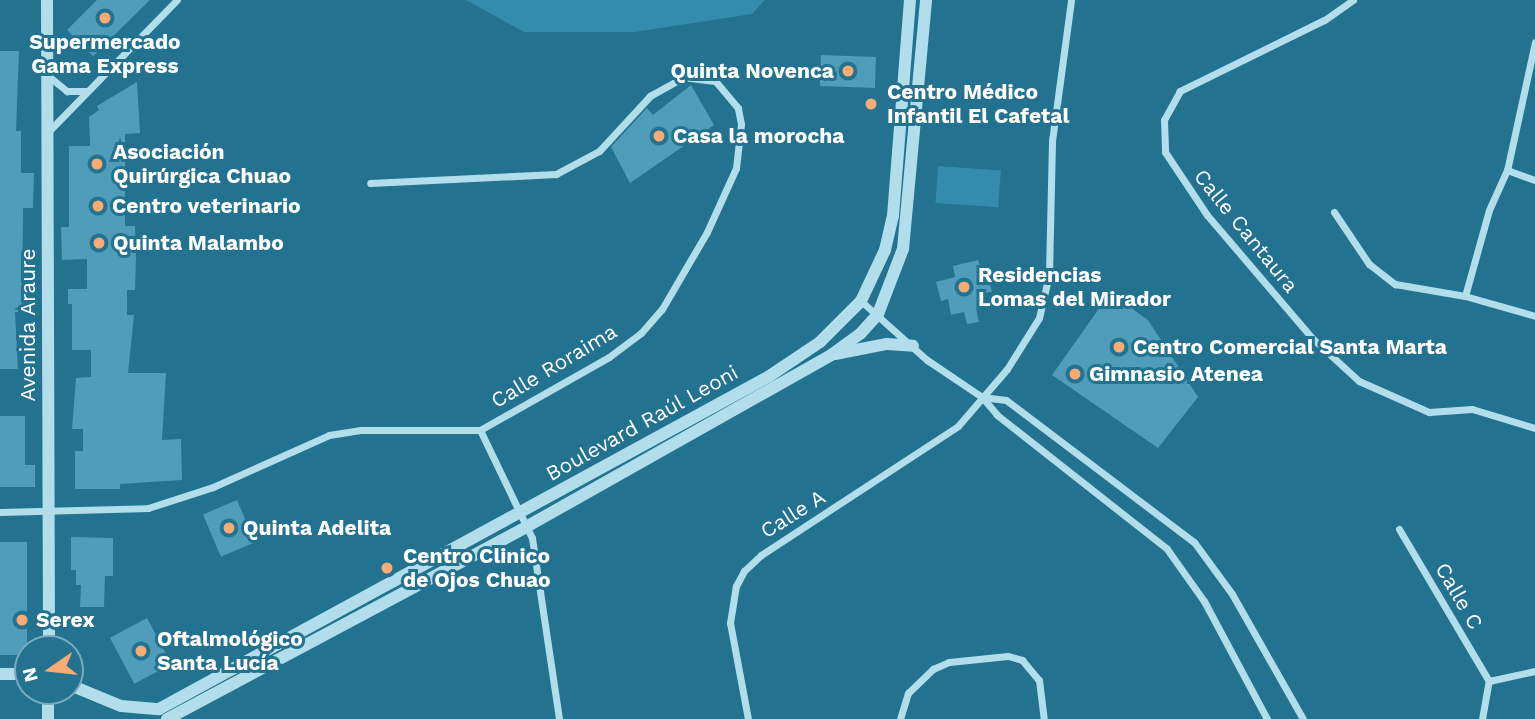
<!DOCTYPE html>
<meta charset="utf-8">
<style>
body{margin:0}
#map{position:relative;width:1535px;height:719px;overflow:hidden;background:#227290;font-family:"Work Sans",sans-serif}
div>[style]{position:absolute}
.green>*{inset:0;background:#338cab;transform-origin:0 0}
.building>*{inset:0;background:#4f9db8;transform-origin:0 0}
.minor>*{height:7px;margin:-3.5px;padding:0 3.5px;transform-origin:3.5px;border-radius:3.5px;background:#b2deec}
.tertiary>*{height:12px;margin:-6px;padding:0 6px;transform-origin:6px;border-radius:6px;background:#b2deec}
.dots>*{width:19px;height:19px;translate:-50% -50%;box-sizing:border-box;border:4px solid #227290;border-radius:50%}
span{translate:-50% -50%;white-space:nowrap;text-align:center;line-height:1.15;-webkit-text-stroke:6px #227290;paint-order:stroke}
.poi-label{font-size:21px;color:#fff;font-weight:700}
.right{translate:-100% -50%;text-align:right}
.left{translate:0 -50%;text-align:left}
.street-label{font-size:21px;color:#fff}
.north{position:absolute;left:14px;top:635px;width:70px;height:70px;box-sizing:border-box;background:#227290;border:2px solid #7aaabc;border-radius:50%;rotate:256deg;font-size:19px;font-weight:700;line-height:28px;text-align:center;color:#fff}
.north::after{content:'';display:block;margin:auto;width:24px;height:32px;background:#f8ac74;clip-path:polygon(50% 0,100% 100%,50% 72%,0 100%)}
</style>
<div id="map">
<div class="green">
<div style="clip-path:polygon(466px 0,765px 0,752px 14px,635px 32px,524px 32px)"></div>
<div style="left:938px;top:166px;width:63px;height:37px;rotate:4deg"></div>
</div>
<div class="building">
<div style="clip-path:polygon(97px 0,150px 0,93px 56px,67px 30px)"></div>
<div style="clip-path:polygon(0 51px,19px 51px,16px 131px,21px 131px,21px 173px,34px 173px,33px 208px,23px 208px,22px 312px,15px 312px,18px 369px,0 369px)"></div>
<div style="left:821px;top:55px;width:55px;height:31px;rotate:2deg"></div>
<div style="clip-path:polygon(137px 82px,140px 133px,125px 134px,125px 226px,135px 226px,136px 258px,135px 290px,127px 290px,127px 315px,134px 315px,128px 373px,166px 373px,162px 440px,181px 439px,182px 480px,120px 484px,120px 489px,75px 489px,75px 451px,83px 451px,83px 429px,72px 429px,76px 378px,91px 377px,91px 350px,72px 350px,72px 304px,68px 304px,68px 289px,87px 289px,87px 259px,62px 260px,61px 227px,69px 227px,69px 146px,90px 146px,89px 117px,99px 110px,97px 106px)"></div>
<div style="clip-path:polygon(691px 85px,714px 125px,630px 183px,611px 147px,647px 108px,653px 115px)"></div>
<div style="clip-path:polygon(978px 260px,981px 270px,986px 269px,992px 292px,983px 293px,986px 307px,976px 309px,979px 322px,967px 324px,964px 312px,951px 315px,948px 299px,941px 301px,936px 282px,955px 277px,953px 266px)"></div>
<div style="clip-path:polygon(1110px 293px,1148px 320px,1198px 397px,1158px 448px,1052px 375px)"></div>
<div style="clip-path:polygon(0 416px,25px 416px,25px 465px,35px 465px,35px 487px,0 487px)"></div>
<div style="left:237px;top:500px;width:46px;height:37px;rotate:67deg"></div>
<div style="clip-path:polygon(71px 537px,113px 538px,113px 576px,105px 576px,104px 607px,80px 607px,81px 585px,76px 585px,76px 570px,71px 570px)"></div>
<div style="left:0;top:542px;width:27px;height:113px"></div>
<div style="left:147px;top:618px;width:52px;height:42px;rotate:62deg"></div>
</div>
<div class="minor">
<div style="left:1353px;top:0;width:35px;rotate:145deg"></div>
<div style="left:1324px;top:20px;width:161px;rotate:153.8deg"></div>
<div style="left:1180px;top:91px;width:33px;rotate:119deg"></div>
<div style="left:1164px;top:120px;width:32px;rotate:88deg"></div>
<div style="left:1165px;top:152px;width:76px;rotate:56.3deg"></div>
<div style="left:1207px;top:215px;width:162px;rotate:49.5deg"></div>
<div style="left:1312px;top:338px;width:64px;rotate:42.5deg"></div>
<div style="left:1359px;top:381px;width:77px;rotate:23.9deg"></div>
<div style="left:1429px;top:412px;width:43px;rotate:-4deg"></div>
<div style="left:1472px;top:409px;width:66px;rotate:16.8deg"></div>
<div style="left:1535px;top:42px;width:131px;rotate:102.3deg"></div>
<div style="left:1507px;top:170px;width:30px;rotate:20deg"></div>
<div style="left:47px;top:75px;width:26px;rotate:39deg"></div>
<div style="left:67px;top:91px;width:19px"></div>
<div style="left:47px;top:133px;width:186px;rotate:-45.7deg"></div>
<div style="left:1334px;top:212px;width:63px;rotate:56.1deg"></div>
<div style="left:1369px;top:264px;width:33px;rotate:38deg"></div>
<div style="left:1395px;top:284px;width:71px;rotate:9.7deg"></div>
<div style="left:1465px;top:296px;width:73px;rotate:15.9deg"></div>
<div style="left:1465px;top:296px;width:89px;rotate:-74.4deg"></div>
<div style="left:1489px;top:210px;width:44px;rotate:-65.8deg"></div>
<div style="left:861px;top:301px;width:89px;rotate:41.8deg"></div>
<div style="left:927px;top:360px;width:66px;rotate:33.9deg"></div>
<div style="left:982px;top:397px;width:23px;rotate:50deg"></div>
<div style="left:997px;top:415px;width:216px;rotate:38.2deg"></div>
<div style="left:1167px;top:549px;width:64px;rotate:54.6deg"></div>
<div style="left:1204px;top:601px;width:134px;rotate:61.9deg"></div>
<div style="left:982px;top:397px;width:24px;rotate:7deg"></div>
<div style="left:1006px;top:400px;width:236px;rotate:37.1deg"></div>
<div style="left:1194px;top:542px;width:64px;rotate:53.8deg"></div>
<div style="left:1232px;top:594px;width:144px;rotate:60.4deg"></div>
<div style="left:480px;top:430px;width:120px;rotate:64.3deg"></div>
<div style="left:532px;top:538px;width:183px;rotate:81.5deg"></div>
<div style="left:0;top:512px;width:148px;rotate:-1.5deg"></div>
<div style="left:148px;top:508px;width:68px;rotate:-17.9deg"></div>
<div style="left:213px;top:487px;width:127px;rotate:-24.1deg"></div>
<div style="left:329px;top:435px;width:32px;rotate:-9deg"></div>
<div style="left:361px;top:430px;width:119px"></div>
<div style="left:480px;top:430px;width:148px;rotate:-29.5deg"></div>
<div style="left:609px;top:357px;width:40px;rotate:-37deg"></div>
<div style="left:641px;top:333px;width:32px;rotate:-49deg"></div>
<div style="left:662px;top:309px;width:89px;rotate:-59.7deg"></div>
<div style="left:707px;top:232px;width:70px;rotate:-65.6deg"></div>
<div style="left:736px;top:168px;width:44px;rotate:-83.5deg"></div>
<div style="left:741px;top:124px;width:16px;rotate:-101deg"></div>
<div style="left:738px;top:108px;width:35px;rotate:-130deg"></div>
<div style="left:715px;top:81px;width:31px;rotate:-173deg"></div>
<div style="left:684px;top:77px;width:39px;rotate:151deg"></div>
<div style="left:650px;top:96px;width:75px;rotate:132.8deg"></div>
<div style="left:599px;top:151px;width:49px;rotate:151.9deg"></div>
<div style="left:556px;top:174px;width:186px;rotate:177.2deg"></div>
<div style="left:1399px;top:529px;width:177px;rotate:59.4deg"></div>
<div style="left:748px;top:719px;width:98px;rotate:-100.6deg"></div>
<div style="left:730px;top:623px;width:37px;rotate:-81deg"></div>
<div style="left:736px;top:586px;width:17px;rotate:-62deg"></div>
<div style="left:744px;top:571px;width:23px;rotate:-43deg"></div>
<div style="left:761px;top:555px;width:235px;rotate:-33.2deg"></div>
<div style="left:958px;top:426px;width:75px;rotate:-49.3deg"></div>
<div style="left:1007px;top:369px;width:60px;rotate:-57.9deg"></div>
<div style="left:1039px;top:318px;width:45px;rotate:-77.2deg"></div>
<div style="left:1049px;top:274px;width:133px;rotate:-88.7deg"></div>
<div style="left:1052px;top:141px;width:142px;rotate:-82.3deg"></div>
<div style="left:900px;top:719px;width:27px;rotate:-73deg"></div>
<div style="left:908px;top:693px;width:35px;rotate:-44deg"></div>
<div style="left:933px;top:669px;width:17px;rotate:-24deg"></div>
<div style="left:949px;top:662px;width:59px;rotate:-5.8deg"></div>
<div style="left:1008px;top:656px;width:15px;rotate:16deg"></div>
<div style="left:1022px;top:660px;width:26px;rotate:50deg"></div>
<div style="left:1039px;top:680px;width:39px;rotate:83deg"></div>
<div style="left:1482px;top:719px;width:39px;rotate:-80deg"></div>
<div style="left:1489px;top:681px;width:47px;rotate:-12.3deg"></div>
</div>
<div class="tertiary">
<div style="left:47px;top:0;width:649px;rotate:89.82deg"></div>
<div style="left:835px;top:354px;width:53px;rotate:-10.9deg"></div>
<div style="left:887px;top:344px;width:26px;rotate:4deg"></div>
<div style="left:0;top:674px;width:28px"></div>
<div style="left:70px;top:685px;width:55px;rotate:22.4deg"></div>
<div style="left:121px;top:706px;width:38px;rotate:5deg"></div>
<div style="left:159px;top:709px;width:694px;rotate:-28.6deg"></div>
<div style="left:768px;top:377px;width:63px;rotate:-33.9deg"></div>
<div style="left:820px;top:342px;width:58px;rotate:-45deg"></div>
<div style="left:861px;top:301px;width:56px;rotate:-64.8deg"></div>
<div style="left:885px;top:250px;width:35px;rotate:-77deg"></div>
<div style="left:893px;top:216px;width:217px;rotate:-85.5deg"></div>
<div style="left:48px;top:719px;width:28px;rotate:-90deg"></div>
<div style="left:167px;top:719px;width:407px;rotate:-28.1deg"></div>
<div style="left:526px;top:527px;width:350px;rotate:-29.4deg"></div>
<div style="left:831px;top:355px;width:37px;rotate:-36deg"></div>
<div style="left:861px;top:333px;width:25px;rotate:-48deg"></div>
<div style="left:878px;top:314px;width:70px;rotate:-69deg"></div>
<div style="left:903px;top:249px;width:250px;rotate:-84.7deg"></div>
</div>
<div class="dots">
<div style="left:105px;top:18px;background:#f8ac74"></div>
<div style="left:848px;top:71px;background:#f8ac74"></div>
<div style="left:871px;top:104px;background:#f8ac74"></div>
<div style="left:659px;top:136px;background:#f8ac74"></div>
<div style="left:97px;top:164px;background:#f8ac74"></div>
<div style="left:98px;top:206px;background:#f8ac74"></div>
<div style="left:99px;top:243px;background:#f8ac74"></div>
<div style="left:964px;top:287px;background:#f8ac74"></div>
<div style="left:1119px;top:347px;background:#f8ac74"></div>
<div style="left:1075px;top:374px;background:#f8ac74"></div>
<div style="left:229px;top:528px;background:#f8ac74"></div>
<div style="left:387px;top:568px;background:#f8ac74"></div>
<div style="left:22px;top:620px;background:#f8ac74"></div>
<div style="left:141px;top:651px;background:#f8ac74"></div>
</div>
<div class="poi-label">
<span style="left:105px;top:54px">Supermercado<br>Gama Express</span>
<span class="right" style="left:834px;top:71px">Quinta Novenca</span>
<span class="left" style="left:887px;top:104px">Centro Médico<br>Infantil El Cafetal</span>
<span class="left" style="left:673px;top:136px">Casa la morocha</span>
<span class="left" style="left:113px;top:164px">Asociación<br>Quirúrgica Chuao</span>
<span class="left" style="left:112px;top:206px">Centro veterinario</span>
<span class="left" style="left:113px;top:243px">Quinta Malambo</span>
<span class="left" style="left:978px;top:287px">Residencias<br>Lomas del Mirador</span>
<span class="left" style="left:1133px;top:347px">Centro Comercial Santa Marta</span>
<span class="left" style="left:1089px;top:374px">Gimnasio Atenea</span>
<span class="left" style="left:243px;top:528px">Quinta Adelita</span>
<span class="left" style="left:403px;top:568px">Centro Clinico<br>de Ojos Chuao</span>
<span class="left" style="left:36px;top:620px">Serex</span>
<span class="left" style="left:157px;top:651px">Oftalmológico<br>Santa Lucía</span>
</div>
<div class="street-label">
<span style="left:1246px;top:231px;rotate:51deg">Calle Cantaura</span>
<span style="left:28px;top:325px;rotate:-90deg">Avenida Araure</span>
<span style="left:554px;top:366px;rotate:-31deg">Calle Roraima</span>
<span style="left:642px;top:423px;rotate:-29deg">Boulevard Raúl Leoni</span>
<span style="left:793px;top:514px;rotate:-32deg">Calle A</span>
<span style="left:1459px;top:596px;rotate:60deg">Calle C</span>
</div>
<div class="north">N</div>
</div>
